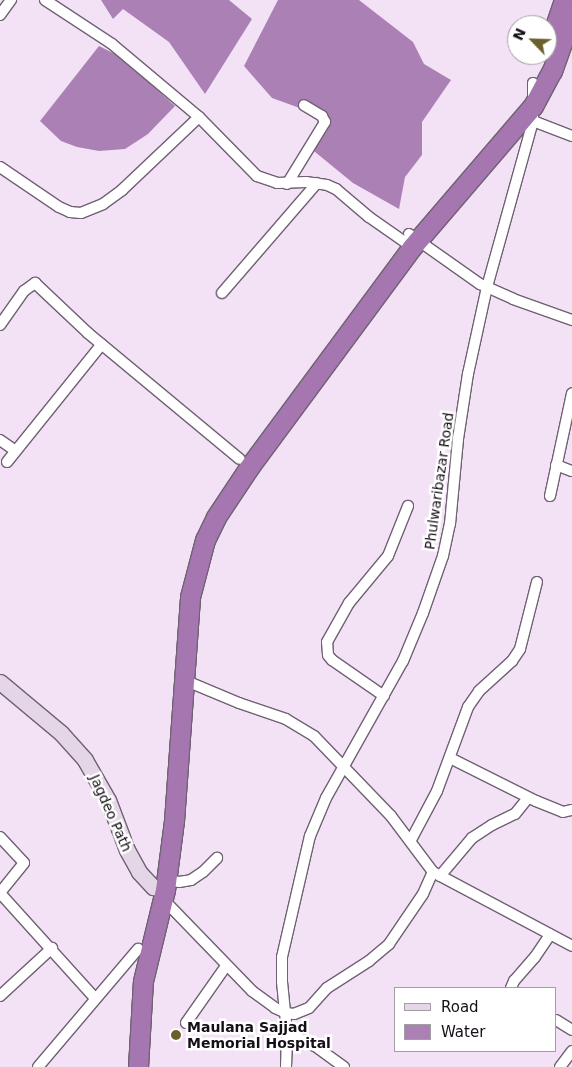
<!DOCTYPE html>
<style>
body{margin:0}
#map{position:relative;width:572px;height:1067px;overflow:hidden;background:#f3e2f6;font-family:"DejaVu Sans",sans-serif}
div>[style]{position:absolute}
.water>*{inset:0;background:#ab80b4}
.roads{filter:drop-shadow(1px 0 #6f6172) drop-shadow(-1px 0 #6f6172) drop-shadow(0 1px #6f6172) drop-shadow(0 -1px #6f6172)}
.street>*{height:10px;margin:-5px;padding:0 5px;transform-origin:5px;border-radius:5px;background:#fff}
.secondary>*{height:15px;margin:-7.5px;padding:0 7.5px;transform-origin:7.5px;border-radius:7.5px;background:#e4d6e7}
.highway>*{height:19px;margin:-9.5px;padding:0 9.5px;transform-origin:9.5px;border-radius:9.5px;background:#a576af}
.dots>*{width:14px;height:14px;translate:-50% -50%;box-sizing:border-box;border:2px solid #fff;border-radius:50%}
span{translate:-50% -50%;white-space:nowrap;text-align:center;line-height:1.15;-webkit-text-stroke:5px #fff;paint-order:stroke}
.street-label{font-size:14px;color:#150f16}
.poi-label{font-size:14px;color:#150f16;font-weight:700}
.left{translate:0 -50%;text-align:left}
.legend{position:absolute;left:394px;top:987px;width:162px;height:65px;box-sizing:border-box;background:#fff;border:1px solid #a19fa2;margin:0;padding:6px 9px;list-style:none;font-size:15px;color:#150f16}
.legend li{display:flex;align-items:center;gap:10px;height:25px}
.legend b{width:25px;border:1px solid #a19fa2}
.north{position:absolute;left:507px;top:15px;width:50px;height:50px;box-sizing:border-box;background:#fff;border:1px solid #a19fa2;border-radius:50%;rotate:294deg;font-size:14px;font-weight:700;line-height:20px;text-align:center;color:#150f16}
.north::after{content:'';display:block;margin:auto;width:18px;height:22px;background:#6b602d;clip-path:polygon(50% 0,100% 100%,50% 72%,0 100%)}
</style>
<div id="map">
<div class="water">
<div style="clip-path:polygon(101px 0,229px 0,252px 19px,205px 94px,169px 42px,123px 9px,113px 19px)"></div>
<div style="clip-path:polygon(278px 0,359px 0,413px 42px,424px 64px,451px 80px,422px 122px,422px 155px,405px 177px,399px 209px,353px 183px,309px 147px,325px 123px,308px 111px,272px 98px,244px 66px)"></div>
<div style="clip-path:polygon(99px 46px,121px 57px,175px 106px,148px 134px,125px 149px,99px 151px,77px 147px,61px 141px,40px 121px)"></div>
</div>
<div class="roads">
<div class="street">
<div style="left:45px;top:0;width:80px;rotate:33.3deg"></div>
<div style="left:112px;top:44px;width:114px;rotate:40deg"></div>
<div style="left:199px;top:117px;width:83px;rotate:45.5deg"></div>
<div style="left:257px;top:176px;width:21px;rotate:19deg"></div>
<div style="left:277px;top:183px;width:29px;rotate:-2deg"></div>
<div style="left:306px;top:182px;width:21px;rotate:8deg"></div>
<div style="left:327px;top:185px;width:10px;rotate:24deg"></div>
<div style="left:336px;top:189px;width:43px;rotate:40.3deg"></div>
<div style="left:369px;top:217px;width:52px;rotate:34.9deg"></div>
<div style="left:0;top:15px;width:19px;rotate:-54deg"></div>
<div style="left:533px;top:121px;width:42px;rotate:21deg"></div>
<div style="left:0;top:167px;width:71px;rotate:34.1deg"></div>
<div style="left:59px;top:207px;width:12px;rotate:24deg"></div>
<div style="left:70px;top:212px;width:11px;rotate:5deg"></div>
<div style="left:81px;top:213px;width:24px;rotate:-22deg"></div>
<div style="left:103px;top:204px;width:24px;rotate:-36deg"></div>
<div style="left:122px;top:190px;width:106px;rotate:-43.5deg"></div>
<div style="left:287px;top:184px;width:73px;rotate:-58.5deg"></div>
<div style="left:325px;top:122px;width:7px;rotate:-117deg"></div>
<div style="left:322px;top:116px;width:21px;rotate:-149deg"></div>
<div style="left:409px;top:234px;width:87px;rotate:35.2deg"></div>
<div style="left:480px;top:284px;width:36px;rotate:24deg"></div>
<div style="left:513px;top:299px;width:63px;rotate:19.6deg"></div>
<div style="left:222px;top:293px;width:145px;rotate:-49.2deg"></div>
<div style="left:0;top:325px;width:42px;rotate:-54.8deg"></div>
<div style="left:24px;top:291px;width:14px;rotate:-36deg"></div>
<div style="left:35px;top:283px;width:73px;rotate:43.3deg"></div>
<div style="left:88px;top:333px;width:197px;rotate:39.7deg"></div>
<div style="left:0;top:440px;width:19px;rotate:35deg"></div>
<div style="left:7px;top:462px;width:151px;rotate:-51.2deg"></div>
<div style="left:556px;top:465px;width:17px;rotate:21deg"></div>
<div style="left:550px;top:496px;width:105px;rotate:-77.9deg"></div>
<div style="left:384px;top:696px;width:63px;rotate:-145.3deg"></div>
<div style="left:332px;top:660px;width:6px;rotate:-129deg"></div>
<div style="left:328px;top:655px;width:13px;rotate:-94deg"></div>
<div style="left:327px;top:642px;width:45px;rotate:-60.6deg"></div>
<div style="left:349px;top:603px;width:61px;rotate:-50.3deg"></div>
<div style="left:388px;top:556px;width:54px;rotate:-68.2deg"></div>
<div style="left:450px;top:758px;width:96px;rotate:26.6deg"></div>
<div style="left:536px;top:801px;width:29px;rotate:22deg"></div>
<div style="left:563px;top:812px;width:9px;rotate:-13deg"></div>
<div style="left:0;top:837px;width:35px;rotate:47deg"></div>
<div style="left:24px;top:863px;width:38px;rotate:129deg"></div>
<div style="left:411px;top:840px;width:55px;rotate:-62deg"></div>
<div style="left:437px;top:791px;width:90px;rotate:-69.7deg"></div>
<div style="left:468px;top:707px;width:19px;rotate:-55deg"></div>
<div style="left:479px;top:691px;width:45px;rotate:-42.3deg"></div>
<div style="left:512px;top:661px;width:14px;rotate:-56deg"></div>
<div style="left:520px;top:649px;width:69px;rotate:-75.8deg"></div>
<div style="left:433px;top:872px;width:157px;rotate:28deg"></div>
<div style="left:440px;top:876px;width:50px;rotate:-49.9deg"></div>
<div style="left:472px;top:838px;width:24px;rotate:-33deg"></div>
<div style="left:492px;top:825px;width:25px;rotate:-26deg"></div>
<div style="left:515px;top:814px;width:21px;rotate:-51deg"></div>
<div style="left:167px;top:880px;width:12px;rotate:9deg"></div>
<div style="left:179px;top:882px;width:12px;rotate:-9deg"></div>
<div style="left:191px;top:880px;width:14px;rotate:-34deg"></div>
<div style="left:203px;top:872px;width:20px;rotate:-45deg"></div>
<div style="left:0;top:893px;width:142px;rotate:47.9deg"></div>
<div style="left:163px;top:899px;width:128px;rotate:45.9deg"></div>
<div style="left:252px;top:991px;width:29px;rotate:36deg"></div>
<div style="left:275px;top:1008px;width:12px;rotate:24deg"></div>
<div style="left:286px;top:1013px;width:8px;rotate:7deg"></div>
<div style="left:294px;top:1014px;width:16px;rotate:-22deg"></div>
<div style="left:309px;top:1008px;width:27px;rotate:-48deg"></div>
<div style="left:327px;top:988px;width:50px;rotate:-32.7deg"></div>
<div style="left:369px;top:961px;width:26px;rotate:-40deg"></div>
<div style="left:389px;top:944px;width:60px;rotate:-55.8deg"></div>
<div style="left:423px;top:894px;width:24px;rotate:-66deg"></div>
<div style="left:433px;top:872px;width:70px;rotate:-126.9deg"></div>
<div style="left:391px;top:816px;width:111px;rotate:-133.9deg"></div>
<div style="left:314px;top:736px;width:33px;rotate:-149deg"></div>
<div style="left:286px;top:719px;width:50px;rotate:-161.2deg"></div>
<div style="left:239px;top:703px;width:60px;rotate:-157.3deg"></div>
<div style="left:511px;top:988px;width:8px;rotate:-67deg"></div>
<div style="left:514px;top:981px;width:32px;rotate:-49deg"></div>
<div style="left:535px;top:957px;width:27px;rotate:-56deg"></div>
<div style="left:0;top:996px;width:71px;rotate:-42.7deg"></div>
<div style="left:556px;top:1020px;width:19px;rotate:32deg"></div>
<div style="left:186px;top:1023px;width:70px;rotate:-54.9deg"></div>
<div style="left:287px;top:1032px;width:31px;rotate:27deg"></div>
<div style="left:315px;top:1046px;width:36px;rotate:36deg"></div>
<div style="left:38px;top:1067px;width:155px;rotate:-49.7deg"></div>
<div style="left:286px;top:1067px;width:35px;rotate:-88deg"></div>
<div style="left:287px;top:1032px;width:50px;rotate:-95.7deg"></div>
<div style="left:282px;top:982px;width:25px;rotate:-90deg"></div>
<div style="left:282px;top:957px;width:124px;rotate:-77deg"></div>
<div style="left:310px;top:836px;width:41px;rotate:-67.2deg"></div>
<div style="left:326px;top:798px;width:157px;rotate:-60.7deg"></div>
<div style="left:403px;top:661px;width:52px;rotate:-67.4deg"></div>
<div style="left:423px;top:613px;width:60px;rotate:-70.7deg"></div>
<div style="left:443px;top:556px;width:33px;rotate:-78deg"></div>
<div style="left:450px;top:524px;width:85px;rotate:-84.6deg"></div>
<div style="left:458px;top:439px;width:66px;rotate:-81.3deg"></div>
<div style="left:468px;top:374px;width:89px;rotate:-77.7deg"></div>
<div style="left:487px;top:287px;width:172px;rotate:-74.5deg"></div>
<div style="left:533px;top:121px;width:38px;rotate:-90deg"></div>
<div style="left:560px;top:1067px;width:20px;rotate:-53deg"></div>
</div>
<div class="secondary">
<div style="left:0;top:682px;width:80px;rotate:39.9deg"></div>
<div style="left:61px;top:733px;width:36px;rotate:48deg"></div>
<div style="left:85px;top:760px;width:46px;rotate:60.1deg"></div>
<div style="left:108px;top:800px;width:53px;rotate:69.2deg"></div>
<div style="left:127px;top:850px;width:25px;rotate:61deg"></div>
<div style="left:139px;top:872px;width:21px;rotate:47deg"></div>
</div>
<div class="highway">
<div style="left:554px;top:29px;width:31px;rotate:-71deg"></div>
<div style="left:138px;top:1067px;width:86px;rotate:-86.7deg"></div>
<div style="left:143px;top:981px;width:94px;rotate:-76.4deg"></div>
<div style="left:165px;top:890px;width:70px;rotate:-82.6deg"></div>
<div style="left:174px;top:821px;width:225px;rotate:-85.9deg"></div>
<div style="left:190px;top:597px;width:59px;rotate:-75.3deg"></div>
<div style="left:205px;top:540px;width:25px;rotate:-64deg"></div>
<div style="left:216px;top:517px;width:61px;rotate:-56.3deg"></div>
<div style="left:250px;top:466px;width:272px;rotate:-53.5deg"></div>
<div style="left:412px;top:247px;width:186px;rotate:-49.4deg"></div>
<div style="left:533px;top:106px;width:40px;rotate:-62deg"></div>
<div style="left:552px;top:71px;width:59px;rotate:-70.3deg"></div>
</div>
</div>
<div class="dots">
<div style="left:176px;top:1035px;background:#6b602d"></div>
</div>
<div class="street-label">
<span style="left:439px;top:481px;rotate:-82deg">Phulwaribazar Road</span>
<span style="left:111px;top:813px;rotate:66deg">Jagdeo Path</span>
</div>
<div class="poi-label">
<span class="left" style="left:187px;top:1035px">Maulana Sajjad<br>Memorial Hospital</span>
</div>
<ul class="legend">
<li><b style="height:6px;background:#e4d6e7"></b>Road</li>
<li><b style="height:14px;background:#ab80b4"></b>Water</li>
</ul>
<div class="north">N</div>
</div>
